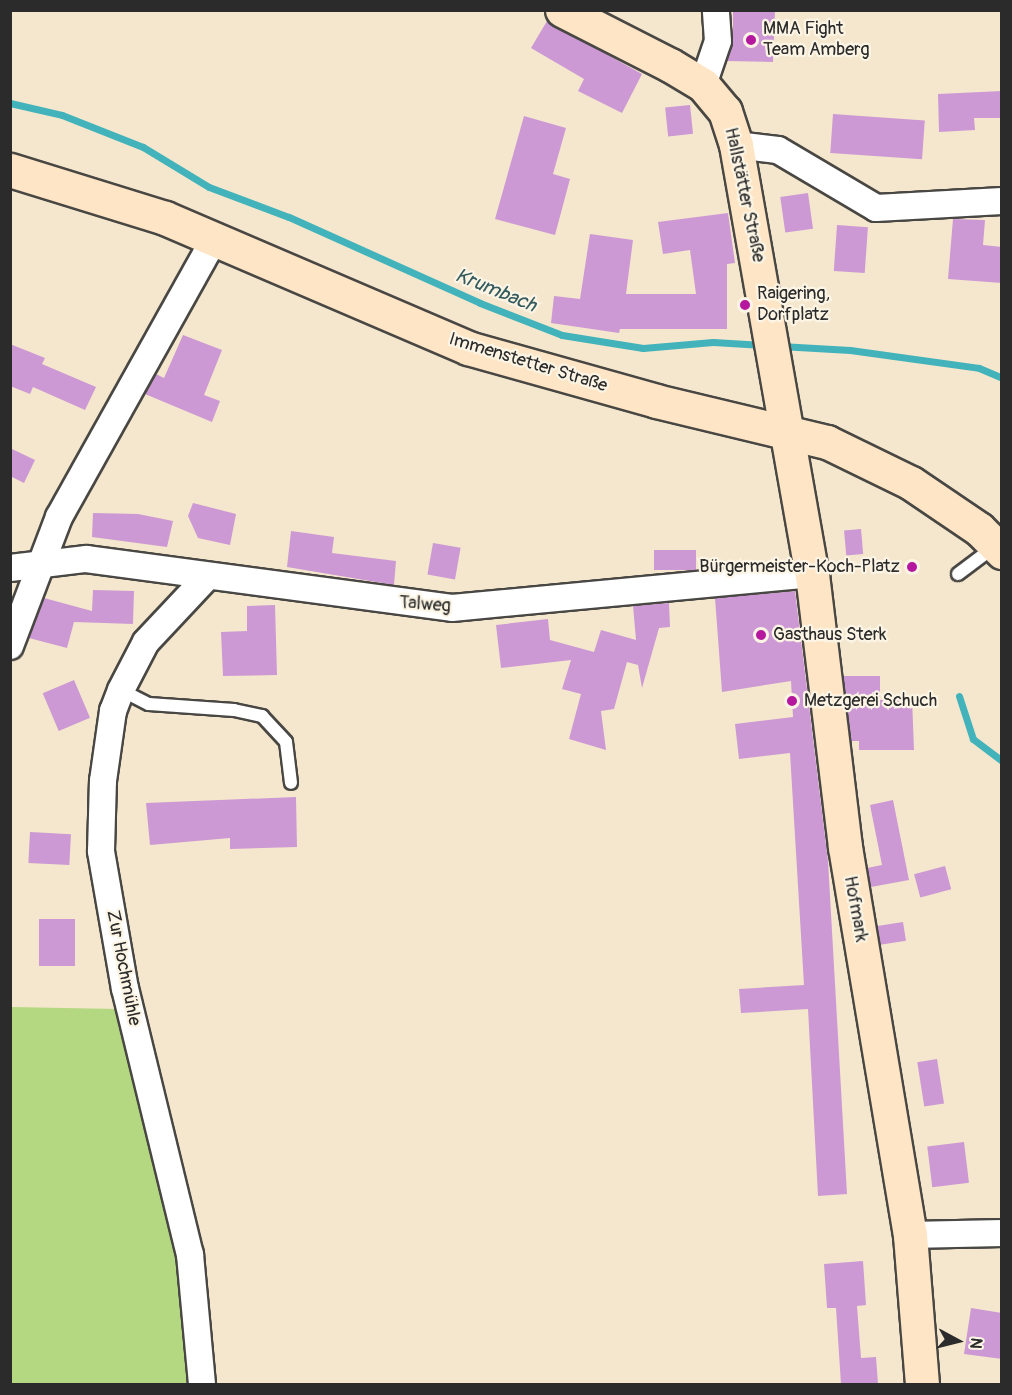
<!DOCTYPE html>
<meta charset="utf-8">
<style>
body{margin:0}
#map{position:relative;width:1012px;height:1395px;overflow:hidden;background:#f4e7cd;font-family:Pangolin,sans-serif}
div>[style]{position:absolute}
.green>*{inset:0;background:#b4d881}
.stream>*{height:7px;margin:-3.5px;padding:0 3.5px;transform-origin:3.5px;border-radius:3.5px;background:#42b2bb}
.building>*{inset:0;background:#cc99d4;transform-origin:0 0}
.roads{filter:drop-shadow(2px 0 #494743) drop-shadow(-2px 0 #494743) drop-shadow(0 2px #494743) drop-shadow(0 -2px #494743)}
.lane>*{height:12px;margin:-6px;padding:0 6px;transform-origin:6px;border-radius:6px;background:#fff}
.street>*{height:26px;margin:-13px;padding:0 13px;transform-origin:13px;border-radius:13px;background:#fff}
.secondary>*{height:33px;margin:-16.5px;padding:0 16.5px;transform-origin:16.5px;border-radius:16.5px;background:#fee5c5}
.dots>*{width:16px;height:16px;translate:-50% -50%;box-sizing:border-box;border:3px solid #fcf5e5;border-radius:50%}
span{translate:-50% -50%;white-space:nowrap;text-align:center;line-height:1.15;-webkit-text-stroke:4.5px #fcf5e5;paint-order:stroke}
.poi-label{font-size:18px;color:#2b2b2b}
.left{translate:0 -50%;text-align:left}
.right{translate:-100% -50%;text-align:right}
.street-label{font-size:18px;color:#2b2b2b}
.water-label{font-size:20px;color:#335a5d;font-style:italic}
.frame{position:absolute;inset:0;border:12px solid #2b2b2b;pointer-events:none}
.north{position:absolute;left:928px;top:1311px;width:60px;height:60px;-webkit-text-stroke:4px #fcf5e5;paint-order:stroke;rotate:97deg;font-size:16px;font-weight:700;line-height:24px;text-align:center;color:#2b2b2b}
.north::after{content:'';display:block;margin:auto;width:21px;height:27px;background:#2b2b2b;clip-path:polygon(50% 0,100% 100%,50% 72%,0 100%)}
</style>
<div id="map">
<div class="green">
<div style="clip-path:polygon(11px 1007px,118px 1009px,143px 1068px,202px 1384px,11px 1384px)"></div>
</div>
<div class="stream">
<div style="left:10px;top:103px;width:53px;rotate:13deg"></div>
<div style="left:62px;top:115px;width:87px;rotate:21.6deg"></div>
<div style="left:143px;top:147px;width:77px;rotate:31.2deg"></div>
<div style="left:209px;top:187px;width:85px;rotate:20.6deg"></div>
<div style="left:289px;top:217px;width:209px;rotate:24.2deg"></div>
<div style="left:480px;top:303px;width:88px;rotate:21.3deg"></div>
<div style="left:562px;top:335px;width:82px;rotate:9.1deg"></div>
<div style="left:643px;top:348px;width:70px;rotate:-4.9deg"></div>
<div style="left:713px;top:342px;width:50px;rotate:3.4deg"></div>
<div style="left:780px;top:346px;width:70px;rotate:3.3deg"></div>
<div style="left:850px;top:350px;width:130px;rotate:7.9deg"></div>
<div style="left:979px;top:368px;width:25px;rotate:23deg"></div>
<div style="left:959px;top:696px;width:45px;rotate:72deg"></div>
<div style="left:973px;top:739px;width:36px;rotate:37deg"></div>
</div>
<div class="building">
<div style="clip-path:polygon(733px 10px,775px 10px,773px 62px,727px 61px,733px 40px)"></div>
<div style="clip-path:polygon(547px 21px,642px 74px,622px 113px,578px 91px,584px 79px,531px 48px)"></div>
<div style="clip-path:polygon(1002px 91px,1002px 118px,974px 118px,975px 130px,939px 132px,938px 94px)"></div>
<div style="left:690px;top:105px;width:29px;height:25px;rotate:84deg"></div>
<div style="left:833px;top:114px;width:92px;height:39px;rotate:4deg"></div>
<div style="clip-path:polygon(524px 116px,566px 128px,553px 174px,570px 179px,555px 235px,495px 219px)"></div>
<div style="left:808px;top:193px;width:36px;height:28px;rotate:82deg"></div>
<div style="clip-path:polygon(728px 213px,735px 263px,727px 264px,727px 329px,620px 329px,619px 333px,551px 323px,554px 296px,580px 299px,590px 234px,633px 240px,626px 294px,696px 294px,690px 250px,663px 254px,658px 222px)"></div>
<div style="clip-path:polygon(953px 219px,985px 220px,983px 245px,1002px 247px,1002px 283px,948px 279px)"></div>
<div style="left:837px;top:225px;width:31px;height:46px;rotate:4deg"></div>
<div style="clip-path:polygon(183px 335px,222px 350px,204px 395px,220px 401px,212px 422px,145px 394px,156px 374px,164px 378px)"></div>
<div style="clip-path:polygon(10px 344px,45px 358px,42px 364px,96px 387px,85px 410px,33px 387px,30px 394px,10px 386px)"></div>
<div style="clip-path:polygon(10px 448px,35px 460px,24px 483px,10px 476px)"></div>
<div style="clip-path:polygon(193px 503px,236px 514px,230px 545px,198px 538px,188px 516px)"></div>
<div style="clip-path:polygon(93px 513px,138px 514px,173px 521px,167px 547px,92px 537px)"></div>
<div style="left:861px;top:529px;width:25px;height:17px;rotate:85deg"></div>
<div style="clip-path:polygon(291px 531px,334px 537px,332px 553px,396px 561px,394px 585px,287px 567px)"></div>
<div style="left:433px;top:543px;width:28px;height:32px;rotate:10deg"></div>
<div style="left:696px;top:550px;width:20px;height:42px;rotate:90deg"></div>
<div style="clip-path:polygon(93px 590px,134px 591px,133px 624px,74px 622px,67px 648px,29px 638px,44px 598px,92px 611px)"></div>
<div style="clip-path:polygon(795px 591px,828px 861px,847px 1194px,818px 1196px,808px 1009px,741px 1013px,739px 989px,804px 985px,790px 753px,739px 759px,735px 724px,793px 717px,791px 681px,722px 692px,715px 598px)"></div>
<div style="clip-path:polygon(669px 603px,670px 627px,659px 628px,642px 688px,638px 665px,627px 662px,614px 709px,601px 711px,606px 750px,569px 739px,581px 694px,562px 689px,571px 660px,501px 668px,496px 625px,548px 619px,550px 640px,594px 652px,601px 630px,636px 640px,633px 606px)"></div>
<div style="clip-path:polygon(275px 605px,277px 675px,223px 676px,221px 632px,247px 631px,247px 606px)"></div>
<div style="clip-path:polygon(843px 676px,880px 676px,880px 700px,912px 698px,914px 750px,859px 750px,859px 741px,851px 741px)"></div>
<div style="left:74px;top:680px;width:41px;height:34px;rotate:67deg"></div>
<div style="clip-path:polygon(296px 797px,297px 847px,230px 849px,230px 838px,150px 845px,146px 803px)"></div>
<div style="clip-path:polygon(893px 800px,909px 880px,871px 887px,867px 868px,882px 865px,870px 805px)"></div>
<div style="left:30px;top:832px;width:41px;height:31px;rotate:3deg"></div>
<div style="left:945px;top:866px;width:24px;height:32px;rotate:75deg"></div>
<div style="left:39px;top:919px;width:36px;height:47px"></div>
<div style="left:903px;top:922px;width:19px;height:26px;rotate:81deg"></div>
<div style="left:937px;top:1059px;width:45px;height:20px;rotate:81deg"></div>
<div style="left:964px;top:1142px;width:41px;height:37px;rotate:83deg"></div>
<div style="clip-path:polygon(863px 1261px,866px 1305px,857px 1306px,861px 1358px,876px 1357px,878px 1384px,841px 1384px,836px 1308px,827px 1308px,824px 1264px)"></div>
<div style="clip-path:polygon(971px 1308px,1002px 1313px,1002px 1359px,964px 1354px)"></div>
</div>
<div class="roads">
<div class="lane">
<div style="left:958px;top:574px;width:45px;rotate:-36.9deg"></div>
<div style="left:121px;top:690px;width:31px;rotate:27deg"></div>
<div style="left:149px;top:704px;width:85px;rotate:4deg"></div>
<div style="left:234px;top:710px;width:29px;rotate:12deg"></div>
<div style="left:262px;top:716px;width:35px;rotate:47deg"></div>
<div style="left:286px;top:742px;width:41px;rotate:83deg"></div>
</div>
<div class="street">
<div style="left:703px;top:85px;width:46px;rotate:-71.2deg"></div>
<div style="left:718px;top:41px;width:31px;rotate:-94deg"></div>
<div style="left:736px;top:145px;width:42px;rotate:6.8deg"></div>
<div style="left:778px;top:150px;width:114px;rotate:30.6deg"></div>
<div style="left:876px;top:208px;width:126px;rotate:-3.2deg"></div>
<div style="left:10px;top:568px;width:77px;rotate:-6.8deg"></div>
<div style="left:86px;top:559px;width:369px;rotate:7.6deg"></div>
<div style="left:452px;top:608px;width:362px;rotate:-5.4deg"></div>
<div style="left:10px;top:646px;width:138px;rotate:-69.2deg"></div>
<div style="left:59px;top:517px;width:317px;rotate:-60.8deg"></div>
<div style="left:910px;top:1235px;width:92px;rotate:-1.2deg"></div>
<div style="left:202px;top:1384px;width:130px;rotate:-95.3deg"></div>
<div style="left:190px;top:1255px;width:274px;rotate:-103.7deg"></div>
<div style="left:125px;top:989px;width:140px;rotate:-99.9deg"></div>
<div style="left:101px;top:851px;width:70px;rotate:-88.4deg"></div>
<div style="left:103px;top:781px;width:71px;rotate:-81.9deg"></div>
<div style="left:113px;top:711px;width:22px;rotate:-69deg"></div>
<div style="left:121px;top:690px;width:54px;rotate:-62.5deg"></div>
<div style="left:146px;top:642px;width:89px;rotate:-46.8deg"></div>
</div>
<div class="secondary">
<div style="left:562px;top:10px;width:121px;rotate:27deg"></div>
<div style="left:670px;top:65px;width:39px;rotate:31deg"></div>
<div style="left:703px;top:85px;width:34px;rotate:50deg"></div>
<div style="left:725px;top:111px;width:36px;rotate:72deg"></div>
<div style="left:736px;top:145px;width:436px;rotate:80deg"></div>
<div style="left:812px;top:574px;width:275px;rotate:83.1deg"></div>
<div style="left:845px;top:847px;width:393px;rotate:80.5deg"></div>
<div style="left:910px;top:1235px;width:149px;rotate:85.4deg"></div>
<div style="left:10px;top:170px;width:162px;rotate:17.2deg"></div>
<div style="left:165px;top:218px;width:330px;rotate:23.2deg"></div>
<div style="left:468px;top:348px;width:195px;rotate:15.7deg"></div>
<div style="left:656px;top:401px;width:176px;rotate:13.5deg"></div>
<div style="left:827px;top:442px;width:93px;rotate:26deg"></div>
<div style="left:911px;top:483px;width:82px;rotate:34.1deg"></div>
<div style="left:979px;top:529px;width:33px;rotate:45deg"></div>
</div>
</div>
<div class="dots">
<div style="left:751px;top:40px;background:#b5179e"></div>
<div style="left:745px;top:305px;background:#b5179e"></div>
<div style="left:912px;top:567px;background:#b5179e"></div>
<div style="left:761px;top:635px;background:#b5179e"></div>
<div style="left:792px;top:701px;background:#b5179e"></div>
</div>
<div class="poi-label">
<span class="left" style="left:763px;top:40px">MMA Fight<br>Team Amberg</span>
<span class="left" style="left:757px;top:305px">Raigering,<br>Dorfplatz</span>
<span class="right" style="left:900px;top:567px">Bürgermeister-Koch-Platz</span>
<span class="left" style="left:773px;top:635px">Gasthaus Sterk</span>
<span class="left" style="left:804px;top:701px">Metzgerei Schuch</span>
</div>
<div class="street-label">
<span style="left:744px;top:195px;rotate:78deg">Hallstätter Straße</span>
<span style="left:528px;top:363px;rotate:17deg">Immenstetter Straße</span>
<span style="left:425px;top:605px;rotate:4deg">Talweg</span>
<span style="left:855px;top:909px;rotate:80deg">Hofmark</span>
<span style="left:123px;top:968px;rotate:79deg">Zur Hochmühle</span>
</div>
<div class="water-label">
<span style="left:496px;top:290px;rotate:22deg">Krumbach</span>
</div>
<div class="frame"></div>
<div class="north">N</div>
</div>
